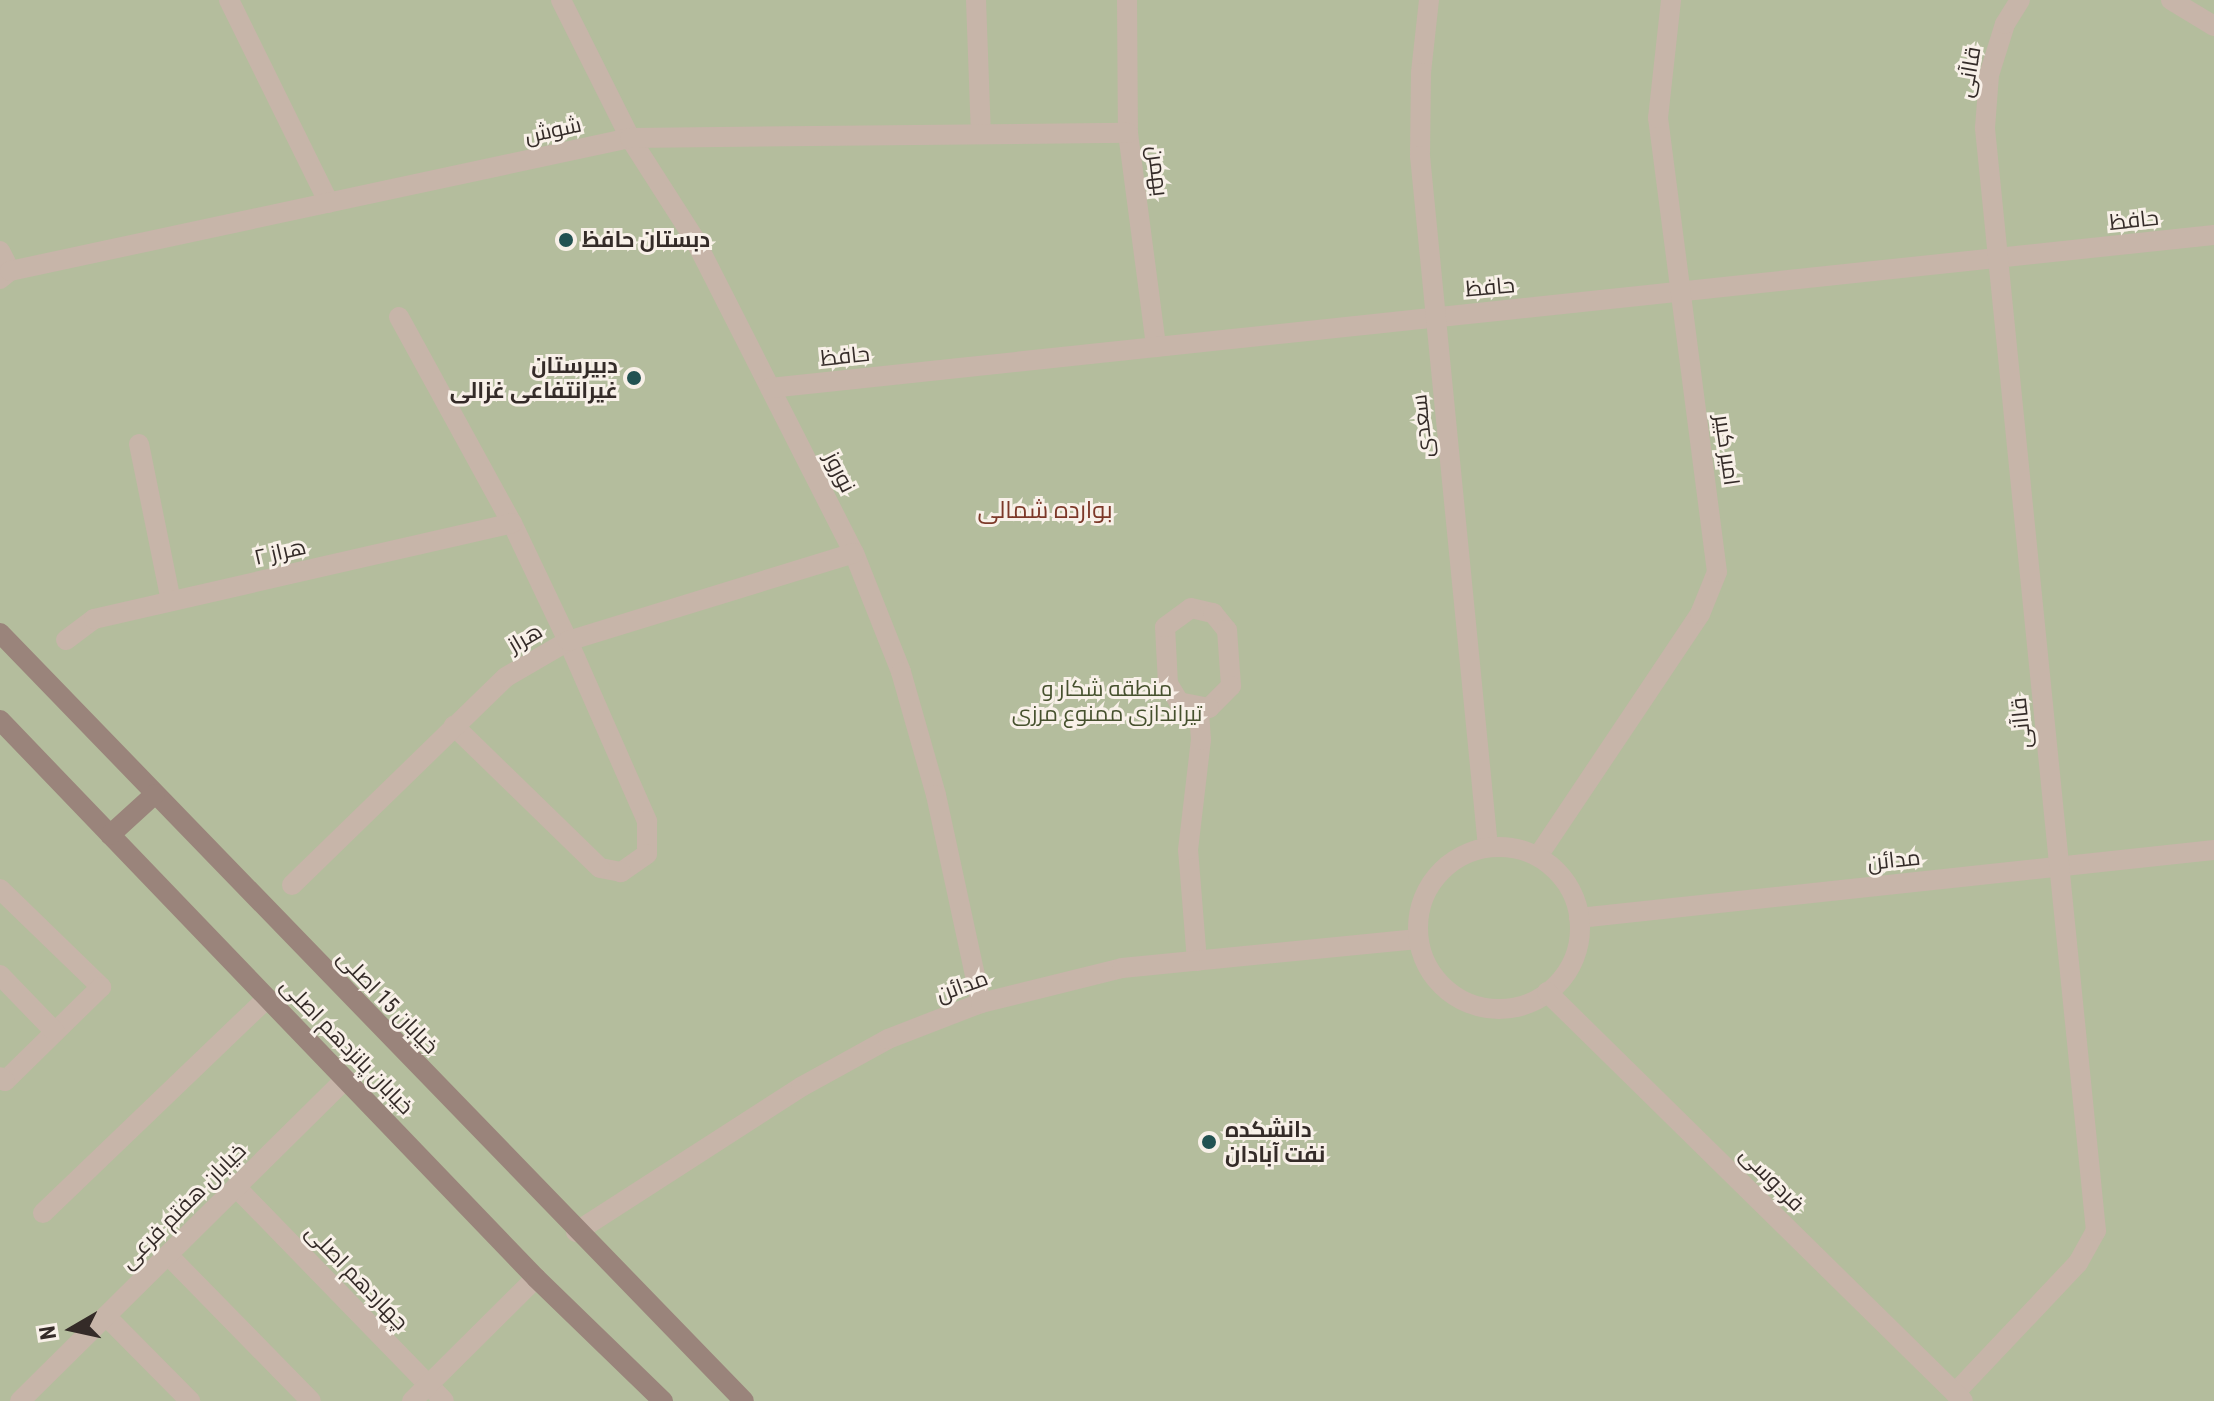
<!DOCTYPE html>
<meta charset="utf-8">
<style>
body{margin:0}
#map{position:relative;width:2214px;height:1401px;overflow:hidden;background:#f0e5dc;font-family:"Roboto Condensed",Cairo,sans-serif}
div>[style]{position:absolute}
.green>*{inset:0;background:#b4bd9d;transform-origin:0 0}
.minor>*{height:20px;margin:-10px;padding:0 10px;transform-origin:10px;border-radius:10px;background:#c7b5a9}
.tertiary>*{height:20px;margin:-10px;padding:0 10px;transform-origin:10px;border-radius:10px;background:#c7b5a9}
.tertiary>.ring{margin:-10px;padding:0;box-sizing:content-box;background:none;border:20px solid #c7b5a9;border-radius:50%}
.secondary>*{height:20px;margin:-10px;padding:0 10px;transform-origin:10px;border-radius:10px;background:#9a847b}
.dots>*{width:22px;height:22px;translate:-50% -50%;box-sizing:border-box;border:4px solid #f8f0e8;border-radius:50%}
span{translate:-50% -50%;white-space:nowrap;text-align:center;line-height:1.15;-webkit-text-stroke:6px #f8f0e8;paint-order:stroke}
.street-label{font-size:22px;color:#342b28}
.poi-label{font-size:22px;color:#342b28;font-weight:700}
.left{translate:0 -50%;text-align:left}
.right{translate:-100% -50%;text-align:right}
.park-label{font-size:22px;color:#46512e}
.neighbourhood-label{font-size:24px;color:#7c3828}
.north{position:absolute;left:32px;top:1289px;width:80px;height:80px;-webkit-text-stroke:6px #f8f0e8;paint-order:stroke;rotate:261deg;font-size:22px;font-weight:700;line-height:32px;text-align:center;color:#342b28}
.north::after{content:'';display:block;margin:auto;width:28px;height:36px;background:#342b28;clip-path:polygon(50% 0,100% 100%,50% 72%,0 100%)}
</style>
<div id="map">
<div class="green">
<div style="left:0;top:0;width:2214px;height:1401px"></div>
</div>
<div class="minor">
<div style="left:229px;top:0;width:226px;rotate:63.8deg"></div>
<div style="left:561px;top:0;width:154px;rotate:63.4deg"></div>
<div style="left:630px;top:138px;width:119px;rotate:57.4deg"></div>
<div style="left:694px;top:238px;width:353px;rotate:63.1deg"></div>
<div style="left:854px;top:553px;width:128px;rotate:68.4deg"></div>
<div style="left:901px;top:672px;width:128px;rotate:74.1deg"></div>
<div style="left:936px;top:795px;width:213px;rotate:77.8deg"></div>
<div style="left:976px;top:0;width:134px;rotate:87.9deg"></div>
<div style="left:1127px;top:0;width:133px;rotate:89.6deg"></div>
<div style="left:1128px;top:133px;width:216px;rotate:82.5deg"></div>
<div style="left:2171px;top:0;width:50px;rotate:31.2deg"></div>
<div style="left:0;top:251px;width:22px;rotate:63deg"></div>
<div style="left:0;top:279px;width:13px;rotate:-39deg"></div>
<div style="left:10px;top:271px;width:634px;rotate:-12.11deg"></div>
<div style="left:630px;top:138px;width:498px;rotate:-0.6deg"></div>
<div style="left:399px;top:317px;width:235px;rotate:61.3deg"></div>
<div style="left:512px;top:523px;width:131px;rotate:64.6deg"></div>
<div style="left:568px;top:641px;width:197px;rotate:66.3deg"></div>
<div style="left:647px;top:821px;width:33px;rotate:90deg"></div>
<div style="left:647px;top:854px;width:32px;rotate:145deg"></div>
<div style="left:621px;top:872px;width:21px;rotate:-169deg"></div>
<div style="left:600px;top:868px;width:204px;rotate:-135.8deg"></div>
<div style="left:770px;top:388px;width:1452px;rotate:-6.05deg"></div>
<div style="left:139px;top:444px;width:160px;rotate:78.5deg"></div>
<div style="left:1191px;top:608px;width:23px;rotate:13deg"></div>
<div style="left:1213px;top:613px;width:22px;rotate:51deg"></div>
<div style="left:1227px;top:630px;width:56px;rotate:85.9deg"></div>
<div style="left:1231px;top:686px;width:31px;rotate:135deg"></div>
<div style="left:1209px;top:708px;width:31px;rotate:-169deg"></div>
<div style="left:1179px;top:702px;width:21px;rotate:-121deg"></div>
<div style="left:1168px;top:684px;width:57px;rotate:-93deg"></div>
<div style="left:1165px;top:627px;width:32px;rotate:-36deg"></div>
<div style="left:66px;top:640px;width:35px;rotate:-37deg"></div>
<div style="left:94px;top:619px;width:429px;rotate:-12.9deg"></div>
<div style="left:1538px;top:856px;width:291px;rotate:-56.2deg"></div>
<div style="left:1700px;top:614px;width:45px;rotate:-68deg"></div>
<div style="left:1717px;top:572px;width:458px;rotate:-97.4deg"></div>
<div style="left:1658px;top:118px;width:119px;rotate:-83.7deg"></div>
<div style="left:292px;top:885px;width:298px;rotate:-44.2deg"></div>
<div style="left:506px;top:677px;width:72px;rotate:-30.1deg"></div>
<div style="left:568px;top:641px;width:299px;rotate:-17.1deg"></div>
<div style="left:0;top:889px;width:141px;rotate:44.1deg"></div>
<div style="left:101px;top:987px;width:134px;rotate:135.6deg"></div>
<div style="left:5px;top:1081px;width:6px;rotate:-141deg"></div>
<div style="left:1579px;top:918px;width:639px;rotate:-6.11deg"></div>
<div style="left:1197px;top:961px;width:111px;rotate:-94.6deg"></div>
<div style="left:1188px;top:850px;width:111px;rotate:-83.3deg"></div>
<div style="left:1201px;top:740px;width:31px;rotate:-94deg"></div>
<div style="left:0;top:975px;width:79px;rotate:46deg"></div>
<div style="left:236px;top:1187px;width:298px;rotate:45.8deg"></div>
<div style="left:43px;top:1213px;width:310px;rotate:-43.8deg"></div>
<div style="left:576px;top:1232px;width:268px;rotate:-32.8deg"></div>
<div style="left:801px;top:1087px;width:99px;rotate:-28.9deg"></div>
<div style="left:888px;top:1039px;width:100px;rotate:-21.2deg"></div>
<div style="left:981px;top:1003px;width:145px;rotate:-13.9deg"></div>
<div style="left:1122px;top:968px;width:297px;rotate:-5.6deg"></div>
<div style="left:168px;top:1255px;width:204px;rotate:45.6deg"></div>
<div style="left:106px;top:1316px;width:120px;rotate:45.3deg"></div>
<div style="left:1955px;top:1393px;width:179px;rotate:-46.6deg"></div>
<div style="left:2078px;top:1263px;width:37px;rotate:-61deg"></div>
<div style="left:2096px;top:1231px;width:1109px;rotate:-95.75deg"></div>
<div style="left:1985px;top:128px;width:53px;rotate:-85.7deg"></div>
<div style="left:1989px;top:75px;width:53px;rotate:-72.6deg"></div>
<div style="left:2005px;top:24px;width:28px;rotate:-58deg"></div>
<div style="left:412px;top:1401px;width:175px;rotate:-44.8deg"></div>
</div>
<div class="tertiary">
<div style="left:1429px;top:0;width:73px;rotate:96.3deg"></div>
<div style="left:1421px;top:73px;width:83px;rotate:90.7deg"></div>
<div style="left:1420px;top:156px;width:694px;rotate:84.38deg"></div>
<div class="ring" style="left:1418px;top:847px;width:142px;height:142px"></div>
<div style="left:1547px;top:992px;width:583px;rotate:44.51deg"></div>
<div style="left:20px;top:1401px;width:458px;rotate:-44.7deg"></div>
</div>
<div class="secondary">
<div style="left:0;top:633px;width:1069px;rotate:45.91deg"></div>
<div style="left:0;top:720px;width:774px;rotate:46.15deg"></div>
<div style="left:536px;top:1278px;width:177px;rotate:44.1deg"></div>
<div style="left:110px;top:835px;width:61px;rotate:-42.3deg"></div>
</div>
<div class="dots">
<div style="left:566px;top:240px;background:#225252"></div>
<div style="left:634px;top:378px;background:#225252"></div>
<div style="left:1209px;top:1142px;background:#225252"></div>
</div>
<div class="street-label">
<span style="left:1969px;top:72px;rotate:-80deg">قاآنی</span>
<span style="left:553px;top:130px;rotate:-12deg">شوش</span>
<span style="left:1158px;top:171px;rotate:83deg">بهمن</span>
<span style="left:2134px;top:220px;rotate:-6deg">حافظ</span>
<span style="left:1490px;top:287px;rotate:-5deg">حافظ</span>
<span style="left:845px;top:356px;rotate:-6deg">حافظ</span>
<span style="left:1422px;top:426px;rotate:-96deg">سعدی</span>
<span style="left:1727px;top:450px;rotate:82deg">امیر کبیر</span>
<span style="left:840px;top:472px;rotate:63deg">نوروز</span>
<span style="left:280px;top:552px;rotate:-13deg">هراز ۲</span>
<span style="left:525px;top:638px;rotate:-30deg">هراز</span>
<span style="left:2021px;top:723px;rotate:-96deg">قاآنی</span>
<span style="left:1894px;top:860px;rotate:-6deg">مدائن</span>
<span style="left:962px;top:986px;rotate:-20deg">مدائن</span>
<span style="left:388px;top:1002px;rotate:46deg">خیابان 15 اصلی</span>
<span style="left:347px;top:1046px;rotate:46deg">خیابان پانزدهم اصلی</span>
<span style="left:1772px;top:1179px;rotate:45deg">فردوسی</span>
<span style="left:183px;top:1206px;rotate:-45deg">خیابان هفتم فرعی</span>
<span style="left:357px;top:1277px;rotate:46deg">چهاردهم اصلی</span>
</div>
<div class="poi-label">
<span class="left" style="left:582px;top:240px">دبستان حافظ</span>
<span class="right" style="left:618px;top:378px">دبیرستان<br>غیرانتفاعی غزالی</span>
<span class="left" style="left:1225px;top:1142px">دانشکده<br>نفت آبادان</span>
</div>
<div class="park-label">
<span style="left:1107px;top:701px">منطقه شکار و<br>تیراندازی ممنوع مرزی</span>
</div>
<div class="neighbourhood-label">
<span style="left:1045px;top:511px">بوارده شمالی</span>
</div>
<div class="north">N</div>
</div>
